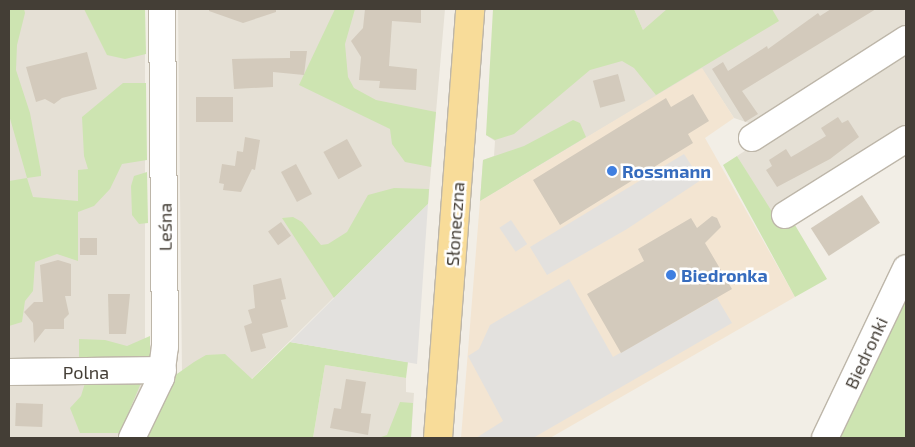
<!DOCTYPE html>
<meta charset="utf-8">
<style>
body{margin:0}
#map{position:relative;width:915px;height:447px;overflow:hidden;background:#f2eee6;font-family:"Exo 2",sans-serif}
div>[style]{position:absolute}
.residential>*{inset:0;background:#e5e0d5;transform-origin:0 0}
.commercial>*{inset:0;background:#f3e5d2}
.green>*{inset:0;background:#cde4b1}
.parking>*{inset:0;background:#e3e1de;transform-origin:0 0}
.building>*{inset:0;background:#d3cabc;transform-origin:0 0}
.roads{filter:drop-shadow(1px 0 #bdb6a9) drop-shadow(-1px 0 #bdb6a9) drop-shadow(0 1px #bdb6a9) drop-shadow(0 -1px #bdb6a9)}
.minor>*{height:26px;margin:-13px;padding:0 13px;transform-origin:13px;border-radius:13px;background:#fff}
.major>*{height:28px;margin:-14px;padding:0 14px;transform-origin:14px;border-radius:14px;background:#f8dc99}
.dots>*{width:14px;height:14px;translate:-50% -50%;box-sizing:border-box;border:2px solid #fff;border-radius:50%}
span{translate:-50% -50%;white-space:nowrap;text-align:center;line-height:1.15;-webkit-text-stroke:5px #fff;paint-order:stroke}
.shop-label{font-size:18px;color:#366cbe;font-weight:700}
.left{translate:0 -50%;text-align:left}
.street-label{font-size:18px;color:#443e36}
.frame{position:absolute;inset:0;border:10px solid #443e36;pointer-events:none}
</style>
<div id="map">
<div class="residential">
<div style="left:9px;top:9px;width:136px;height:353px"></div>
<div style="clip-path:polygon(178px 9px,445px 9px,428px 204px,207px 423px,167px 381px,182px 371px)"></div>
<div style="clip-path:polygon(634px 9px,906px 9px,906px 27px,755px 125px,734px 118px,702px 69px,480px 201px,483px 160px,494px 156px,495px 141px,486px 135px,643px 30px)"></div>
<div style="clip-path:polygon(906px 47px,906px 132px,772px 214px,737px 156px)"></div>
<div style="clip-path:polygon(325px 365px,406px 378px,406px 392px,414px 393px,411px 438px,313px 438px)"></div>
<div style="clip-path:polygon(9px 383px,141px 383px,142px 386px,117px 438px,9px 438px)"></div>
</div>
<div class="commercial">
<div style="clip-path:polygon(702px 68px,734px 118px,705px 138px,795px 297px,550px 438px,461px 438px,480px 201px)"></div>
</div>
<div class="green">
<div style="clip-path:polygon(9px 9px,24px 9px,25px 13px,17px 45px,16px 70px,30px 113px,41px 172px,41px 176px,27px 178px,33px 197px,78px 201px,78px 170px,88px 169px,84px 156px,82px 117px,123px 83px,146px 83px,147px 160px,122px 164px,110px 189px,94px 206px,78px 212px,78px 261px,57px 254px,35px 262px,33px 291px,25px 301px,22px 322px,9px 326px,9px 181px,27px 178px,9px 115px)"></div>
<div style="clip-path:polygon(84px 9px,145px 9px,146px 54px,125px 59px,107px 55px)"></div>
<div style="clip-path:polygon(335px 9px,355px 9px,345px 44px,348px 77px,354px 88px,376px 100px,436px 112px,431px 167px,405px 162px,392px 144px,390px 129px,299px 85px)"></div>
<div style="clip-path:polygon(493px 9px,634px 9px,643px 30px,667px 9px,772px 9px,779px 21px,656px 95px,634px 68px,622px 61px,590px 70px,514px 134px,495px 140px,486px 135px)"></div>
<div style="clip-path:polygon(573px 120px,580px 123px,586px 137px,480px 201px,483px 160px,524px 146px)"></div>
<div style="clip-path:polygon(737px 156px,781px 226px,792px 220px,827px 279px,795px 297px,723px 165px)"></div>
<div style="clip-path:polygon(147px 172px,148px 223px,139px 224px,132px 215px,131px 186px,134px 176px)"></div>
<div style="clip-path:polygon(394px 188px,429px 189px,428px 204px,334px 298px,282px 218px,293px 217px,302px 222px,321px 245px,328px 244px,347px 232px,368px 195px)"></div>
<div style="clip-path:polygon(906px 294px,906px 438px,842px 438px,840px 434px)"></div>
<div style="clip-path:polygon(150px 336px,150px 356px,146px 361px,79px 361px,79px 339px,105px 340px,127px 346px)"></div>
<div style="clip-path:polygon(290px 342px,408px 362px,406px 378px,325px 365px,313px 438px,141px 438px,167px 381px,194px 362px,206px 355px,225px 354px,252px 379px)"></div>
<div style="clip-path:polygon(85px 383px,141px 383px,120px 433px,80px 433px,70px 408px,81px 396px)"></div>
<div style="clip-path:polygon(400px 402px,413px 403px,411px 438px,378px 438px,387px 435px)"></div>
</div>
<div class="parking">
<div style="clip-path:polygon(684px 154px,701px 180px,627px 229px,547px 275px,530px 247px)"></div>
<div style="clip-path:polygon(428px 204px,417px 364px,290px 342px)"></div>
<div style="left:511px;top:220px;width:29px;height:14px;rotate:56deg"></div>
<div style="clip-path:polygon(569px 279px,613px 357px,717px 298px,732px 323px,533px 438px,476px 438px,503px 421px,468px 356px,479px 349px,490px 325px)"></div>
</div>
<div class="building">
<div style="clip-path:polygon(209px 9px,276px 9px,276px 12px,243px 23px,209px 11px)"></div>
<div style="clip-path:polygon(365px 9px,421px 9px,421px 23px,392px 21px,389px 66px,417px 69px,416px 90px,379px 88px,380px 81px,359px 80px,361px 57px,351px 41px,363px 28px)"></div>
<div style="clip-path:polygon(831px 9px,876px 9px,742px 91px,758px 114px,745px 122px,712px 69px,723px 62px,728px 71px,767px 46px,768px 49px,818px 13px,820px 16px)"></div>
<div style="clip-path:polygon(290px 51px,307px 51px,304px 75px,273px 72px,273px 87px,234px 89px,232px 59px,290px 58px)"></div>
<div style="clip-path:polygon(87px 52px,97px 89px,62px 98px,54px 104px,45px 99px,36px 102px,26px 67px)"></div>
<div style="left:618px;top:74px;width:28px;height:26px;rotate:75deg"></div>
<div style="clip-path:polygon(693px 94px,709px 121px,688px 134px,693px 143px,560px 225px,533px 180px,666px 98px,671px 107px)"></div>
<div style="left:196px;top:97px;width:37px;height:25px"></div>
<div style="clip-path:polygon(838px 117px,842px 123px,848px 120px,859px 137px,830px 159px,777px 187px,766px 170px,772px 166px,769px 160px,786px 149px,791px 157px,798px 153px,826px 136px,821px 128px)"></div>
<div style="clip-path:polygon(245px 137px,260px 140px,255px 170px,252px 169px,241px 192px,223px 190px,224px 184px,219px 183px,222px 164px,235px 166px,237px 151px,243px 152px)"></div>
<div style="left:347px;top:139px;width:31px;height:27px;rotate:61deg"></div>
<div style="left:296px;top:164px;width:34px;height:17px;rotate:62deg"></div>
<div style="left:862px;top:195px;width:33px;height:61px;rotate:57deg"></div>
<div style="clip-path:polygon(712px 216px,717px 218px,721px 227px,705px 243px,732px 289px,621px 353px,587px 294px,644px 261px,638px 249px,691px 218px,697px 228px)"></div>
<div style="left:281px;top:222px;width:17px;height:16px;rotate:54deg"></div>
<div style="left:80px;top:238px;width:17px;height:17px"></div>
<div style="clip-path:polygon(58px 260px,71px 264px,71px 296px,65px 296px,69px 314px,64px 319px,64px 329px,45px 329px,34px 343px,33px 323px,24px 312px,34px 302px,43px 302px,40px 265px)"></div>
<div style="clip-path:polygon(281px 278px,286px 299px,281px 300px,288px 327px,262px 334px,266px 348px,251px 352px,244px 326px,252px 323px,248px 310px,255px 308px,253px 285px)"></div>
<div style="clip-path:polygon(108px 294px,130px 294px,126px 334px,109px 334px)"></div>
<div style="clip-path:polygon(346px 379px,366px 382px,361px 413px,371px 414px,368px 435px,330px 428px,334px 408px,341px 409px)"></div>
<div style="left:16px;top:403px;width:27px;height:23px;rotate:2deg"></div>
</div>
<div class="roads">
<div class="minor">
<div style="left:752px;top:138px;width:183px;rotate:-32.7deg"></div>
<div style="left:785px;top:215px;width:143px;rotate:-32.1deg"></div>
<div style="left:9px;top:372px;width:154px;rotate:-0.7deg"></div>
<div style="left:132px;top:438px;width:67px;rotate:-64.2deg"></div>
<div style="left:161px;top:378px;width:31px;rotate:-83deg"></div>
<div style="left:165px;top:347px;width:338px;rotate:-90.5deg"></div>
<div style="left:825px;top:438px;width:188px;rotate:-64.5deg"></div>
</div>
<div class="major">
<div style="left:438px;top:438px;width:430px;rotate:-85.7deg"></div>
</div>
</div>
<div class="dots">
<div style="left:612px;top:171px;background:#3f7fe0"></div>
<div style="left:671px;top:275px;background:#3f7fe0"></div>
</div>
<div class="shop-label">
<span class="left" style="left:622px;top:171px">Rossmann</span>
<span class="left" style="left:681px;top:275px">Biedronka</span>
</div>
<div class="street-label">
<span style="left:455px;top:224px;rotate:-86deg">Słoneczna</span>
<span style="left:165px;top:227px;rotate:-90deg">Leśna</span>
<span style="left:866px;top:353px;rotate:-65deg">Biedronki</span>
<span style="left:86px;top:372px">Polna</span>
</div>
<div class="frame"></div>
</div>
